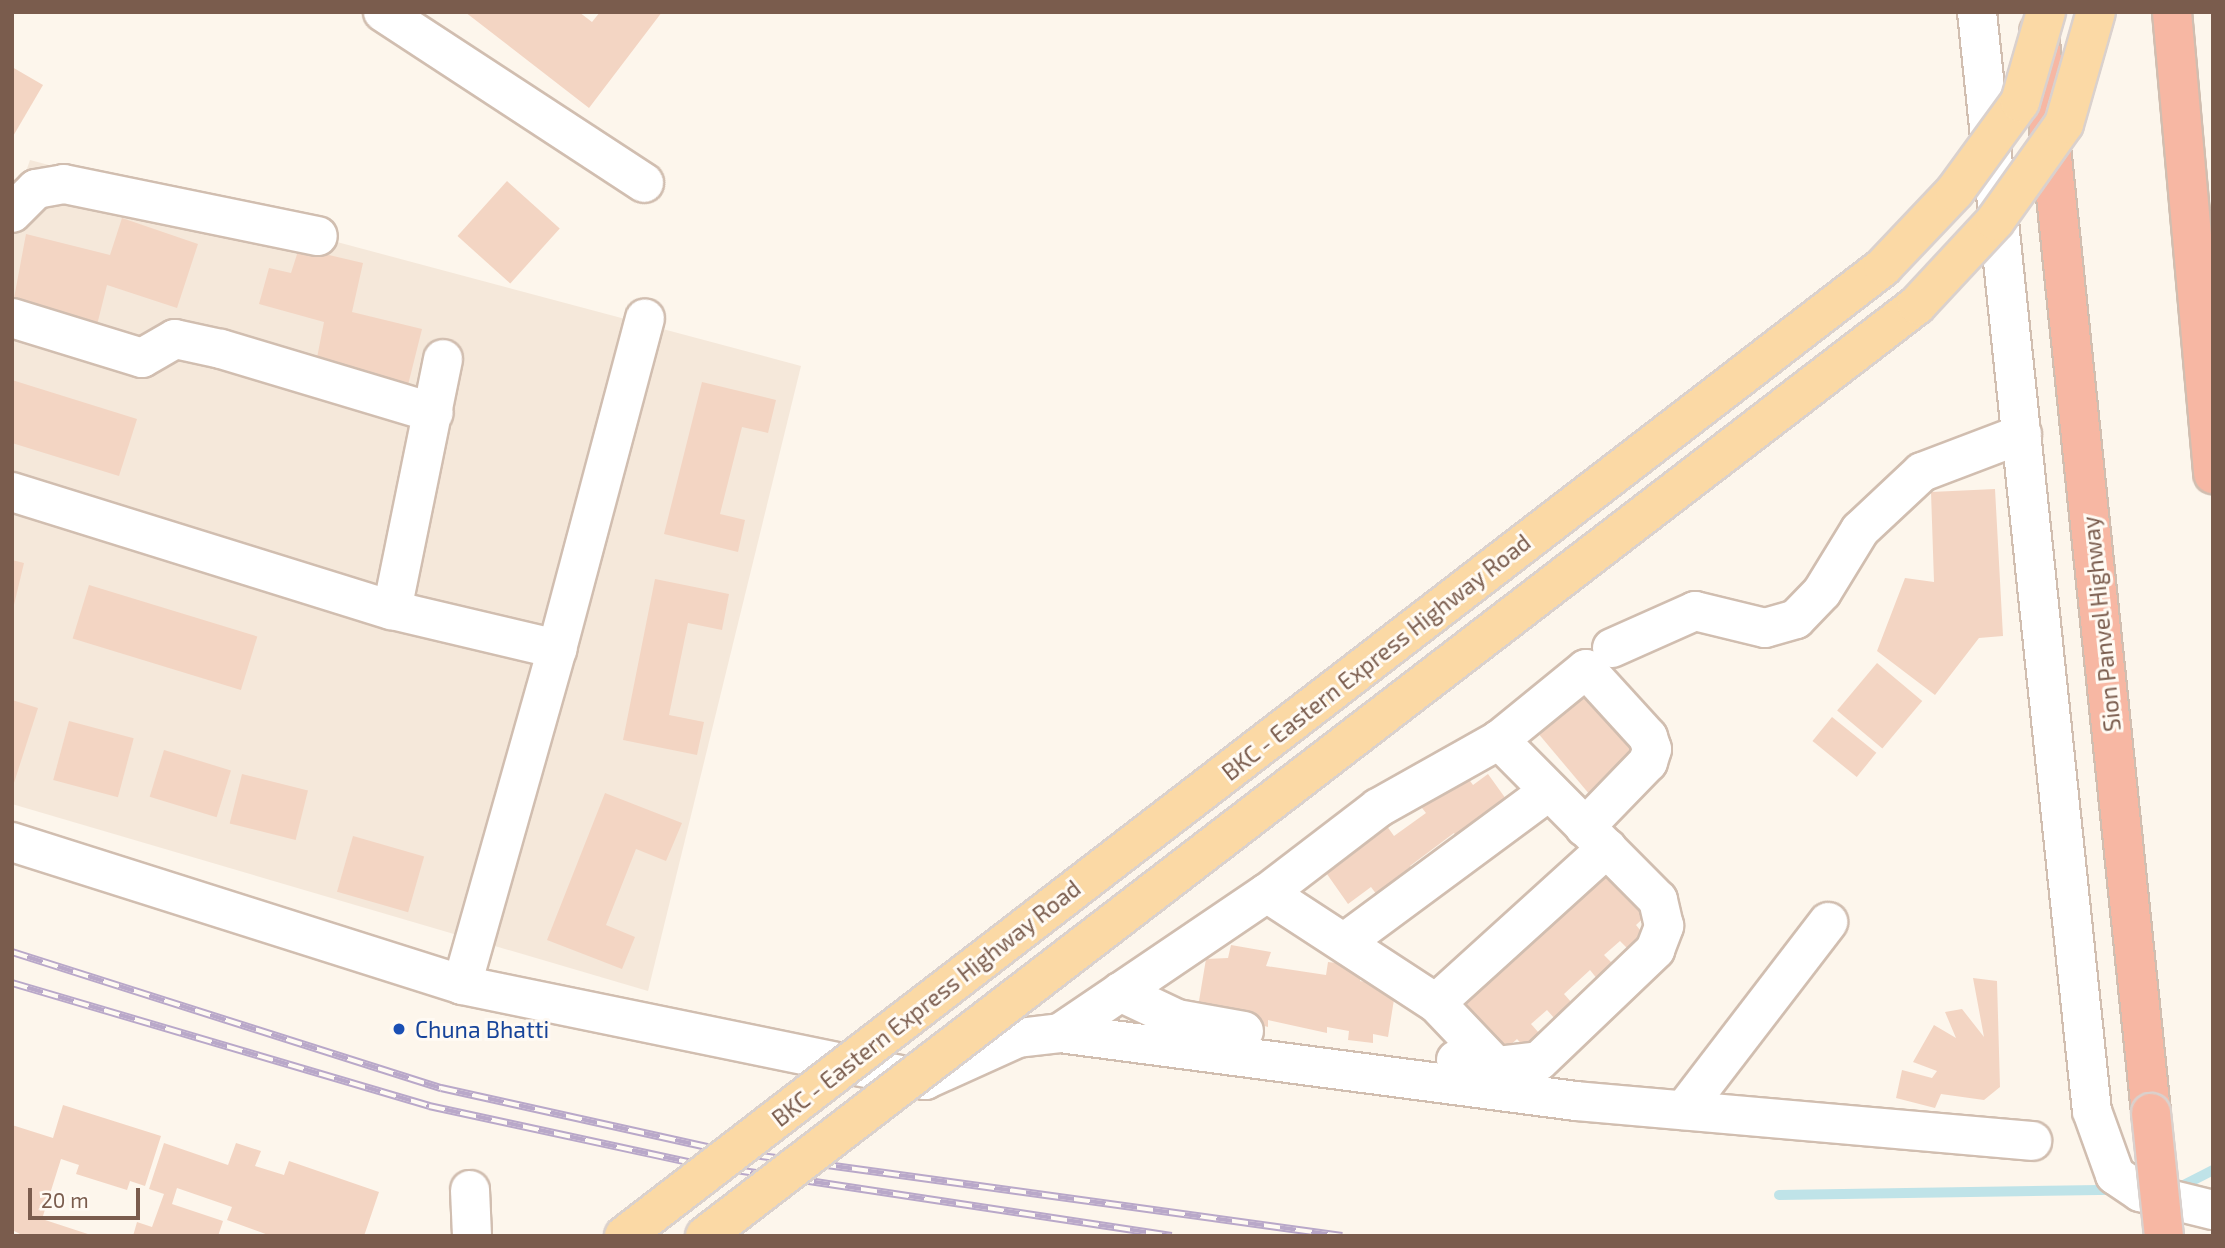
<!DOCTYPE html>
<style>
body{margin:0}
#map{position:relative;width:2225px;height:1248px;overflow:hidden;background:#fdf6ec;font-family:"Exo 2",sans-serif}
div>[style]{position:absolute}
.residential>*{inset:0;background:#f5e8da}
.stream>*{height:10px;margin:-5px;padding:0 5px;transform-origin:5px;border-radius:5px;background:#bfe3e8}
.building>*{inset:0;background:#f3d5c3;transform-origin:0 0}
.roads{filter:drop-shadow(2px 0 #d1beb0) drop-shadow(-2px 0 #d1beb0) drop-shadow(0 2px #d1beb0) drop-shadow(0 -2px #d1beb0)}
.minor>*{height:38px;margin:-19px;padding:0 19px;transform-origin:19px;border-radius:19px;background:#fff}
.highway>*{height:38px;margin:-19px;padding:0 19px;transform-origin:19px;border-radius:19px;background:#f7b7a3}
.rail>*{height:8px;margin-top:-4px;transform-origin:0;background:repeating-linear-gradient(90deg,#fffaf3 0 16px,#b9a8c9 0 32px);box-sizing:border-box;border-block:2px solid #b9a8c9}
.bridges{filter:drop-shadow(2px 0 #dad1cd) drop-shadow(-2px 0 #dad1cd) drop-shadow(0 2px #dad1cd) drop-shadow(0 -2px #dad1cd)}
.major-bridge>*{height:38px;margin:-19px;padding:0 19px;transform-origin:19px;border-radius:19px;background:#fbd9a5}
.highway-bridge>*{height:38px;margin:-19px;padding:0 19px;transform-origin:19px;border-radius:19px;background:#f7b7a3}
.dots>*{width:19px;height:19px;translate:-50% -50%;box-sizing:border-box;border:4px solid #fffaf3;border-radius:50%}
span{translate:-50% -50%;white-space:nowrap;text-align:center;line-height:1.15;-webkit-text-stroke:6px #fffaf3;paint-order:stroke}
.street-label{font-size:23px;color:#7a5c4d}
.transit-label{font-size:23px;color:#164399}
.left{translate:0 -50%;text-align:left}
.frame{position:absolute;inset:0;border:14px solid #7a5c4d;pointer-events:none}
.scale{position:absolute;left:28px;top:1188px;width:112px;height:32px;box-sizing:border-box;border:4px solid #7a5c4d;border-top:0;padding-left:9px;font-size:21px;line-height:24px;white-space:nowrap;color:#7a5c4d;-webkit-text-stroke:5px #fffaf3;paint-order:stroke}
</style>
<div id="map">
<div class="residential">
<div style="clip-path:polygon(30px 160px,801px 366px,648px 991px,12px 804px,12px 212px)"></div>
</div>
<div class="stream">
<div style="left:2174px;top:1190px;width:44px;rotate:-27.1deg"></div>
<div style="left:1779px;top:1195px;width:337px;rotate:-0.9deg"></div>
</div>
<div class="building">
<div style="clip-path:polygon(465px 12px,579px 12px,592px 22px,600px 12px,662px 12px,589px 108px)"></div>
<div style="clip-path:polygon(12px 67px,43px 85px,12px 138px)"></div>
<div style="left:507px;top:181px;width:71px;height:74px;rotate:42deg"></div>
<div style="clip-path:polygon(122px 218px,198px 244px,177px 308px,107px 285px,96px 329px,12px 309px,26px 234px,110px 255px)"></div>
<div style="clip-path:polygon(299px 248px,363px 263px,352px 312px,422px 329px,406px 393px,315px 368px,324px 322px,259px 304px,269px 268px,291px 273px)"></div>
<div style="clip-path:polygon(12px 380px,137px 419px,119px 476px,12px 443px)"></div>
<div style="clip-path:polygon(702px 382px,776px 400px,768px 433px,742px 427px,720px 514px,745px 520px,738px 552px,664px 534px)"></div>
<div style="clip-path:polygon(1995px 489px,2003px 636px,1979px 638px,1935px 695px,1877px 651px,1905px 578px,1934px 582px,1931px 492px)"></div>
<div style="clip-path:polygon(12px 560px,24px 563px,13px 609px,12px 608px)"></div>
<div style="clip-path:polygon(655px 579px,729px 594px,722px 630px,688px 623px,669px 715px,704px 722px,697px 755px,623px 740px)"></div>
<div style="left:89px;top:585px;width:176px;height:56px;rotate:17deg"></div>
<div style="left:1877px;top:663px;width:59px;height:62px;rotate:40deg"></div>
<div style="left:1587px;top:681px;width:90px;height:71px;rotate:50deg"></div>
<div style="clip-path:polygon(12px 700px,38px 708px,13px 786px,12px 786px)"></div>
<div style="left:1832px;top:717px;width:57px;height:31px;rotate:39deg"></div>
<div style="left:69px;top:721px;width:67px;height:61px;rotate:15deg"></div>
<div style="left:164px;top:750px;width:70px;height:49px;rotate:17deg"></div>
<div style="clip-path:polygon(1463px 771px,1473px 785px,1488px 774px,1506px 799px,1464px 847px,1454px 833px,1410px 866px,1415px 873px,1380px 899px,1371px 887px,1348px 904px,1322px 867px,1384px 822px,1394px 836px,1426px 813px,1418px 803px)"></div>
<div style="left:242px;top:774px;width:68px;height:51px;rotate:14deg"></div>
<div style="clip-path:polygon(605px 793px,682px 823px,666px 861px,636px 849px,606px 925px,635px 937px,622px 969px,547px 940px)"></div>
<div style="left:353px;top:836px;width:74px;height:58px;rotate:16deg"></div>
<div style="clip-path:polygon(1606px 862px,1651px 911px,1636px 925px,1645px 936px,1630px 951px,1620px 941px,1604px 955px,1614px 965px,1598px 980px,1590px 970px,1564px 994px,1572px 1003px,1555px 1019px,1547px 1010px,1531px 1024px,1539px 1033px,1524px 1047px,1517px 1039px,1505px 1050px,1457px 997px)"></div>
<div style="clip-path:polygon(1231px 945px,1271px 952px,1266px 966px,1326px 975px,1328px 962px,1362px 966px,1360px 981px,1396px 987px,1388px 1037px,1373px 1034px,1373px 1043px,1348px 1040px,1349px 1031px,1327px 1027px,1327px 1033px,1268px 1020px,1268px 1027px,1198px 1007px,1206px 959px,1228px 958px)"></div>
<div style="clip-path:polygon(1973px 978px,1997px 981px,2000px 1087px,1984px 1100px,1941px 1094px,1935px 1108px,1896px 1098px,1902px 1070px,1932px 1078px,1937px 1071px,1913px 1062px,1934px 1025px,1956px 1038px,1945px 1012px,1962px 1009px,1984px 1037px)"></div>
<div style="clip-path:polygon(63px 1105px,161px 1136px,145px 1186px,130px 1181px,127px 1190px,76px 1174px,79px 1165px,61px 1159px,42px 1219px,94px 1236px,24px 1236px,12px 1230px,12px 1125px,53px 1138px)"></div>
<div style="clip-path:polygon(164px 1143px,228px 1165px,236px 1143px,261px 1151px,255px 1166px,284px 1175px,289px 1161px,379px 1192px,364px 1236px,271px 1236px,227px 1220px,232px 1207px,177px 1188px,172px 1204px,223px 1221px,218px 1236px,133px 1236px,137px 1222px,152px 1227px,164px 1194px,149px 1189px)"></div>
</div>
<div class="roads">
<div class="minor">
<div style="left:383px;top:12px;width:312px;rotate:33.2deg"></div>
<div style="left:1977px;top:12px;width:1105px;rotate:84.03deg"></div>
<div style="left:2092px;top:1111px;width:68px;rotate:70.2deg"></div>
<div style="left:2115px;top:1175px;width:30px;rotate:34deg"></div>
<div style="left:2140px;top:1192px;width:75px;rotate:13.9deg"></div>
<div style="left:12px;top:213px;width:34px;rotate:-45deg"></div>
<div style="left:36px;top:189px;width:28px;rotate:-10deg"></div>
<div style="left:64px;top:184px;width:259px;rotate:11.6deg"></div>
<div style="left:12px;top:318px;width:136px;rotate:17.1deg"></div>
<div style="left:142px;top:358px;width:38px;rotate:-30deg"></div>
<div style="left:175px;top:339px;width:47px;rotate:12.3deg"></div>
<div style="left:221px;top:349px;width:222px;rotate:16.7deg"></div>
<div style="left:12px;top:492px;width:398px;rotate:17.3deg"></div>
<div style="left:392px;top:610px;width:170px;rotate:13.3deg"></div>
<div style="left:557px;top:649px;width:349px;rotate:105.8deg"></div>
<div style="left:392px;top:610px;width:256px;rotate:-78.5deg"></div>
<div style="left:1612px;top:648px;width:91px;rotate:-24deg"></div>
<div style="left:1695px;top:611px;width:72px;rotate:13.7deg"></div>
<div style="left:1765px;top:628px;width:32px;rotate:-16deg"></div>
<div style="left:1796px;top:619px;width:37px;rotate:-46deg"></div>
<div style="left:1822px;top:592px;width:73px;rotate:-58.5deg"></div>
<div style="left:1860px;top:530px;width:85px;rotate:-43.1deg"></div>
<div style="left:1922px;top:472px;width:107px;rotate:-20.8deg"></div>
<div style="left:557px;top:649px;width:342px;rotate:-75.1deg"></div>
<div style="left:12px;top:842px;width:472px;rotate:17.6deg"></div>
<div style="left:462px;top:985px;width:473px;rotate:11.6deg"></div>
<div style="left:925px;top:1080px;width:102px;rotate:-24.3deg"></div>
<div style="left:1018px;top:1038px;width:42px;rotate:-6.8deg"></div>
<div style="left:1060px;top:1033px;width:520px;rotate:7.51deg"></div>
<div style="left:1576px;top:1101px;width:458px;rotate:5deg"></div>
<div style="left:1267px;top:893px;width:202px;rotate:33.1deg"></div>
<div style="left:1436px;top:1003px;width:231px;rotate:-42.2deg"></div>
<div style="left:1345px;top:942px;width:254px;rotate:-36.5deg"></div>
<div style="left:1120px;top:992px;width:63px;rotate:25.3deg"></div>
<div style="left:1177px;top:1019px;width:68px;rotate:10.2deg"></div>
<div style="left:1436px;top:1003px;width:87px;rotate:46.4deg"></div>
<div style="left:1060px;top:1033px;width:250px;rotate:-34.1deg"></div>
<div style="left:1267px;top:893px;width:140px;rotate:-37.4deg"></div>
<div style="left:1378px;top:808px;width:139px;rotate:-29.3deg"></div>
<div style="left:1499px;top:740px;width:112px;rotate:-39.2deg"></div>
<div style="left:1586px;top:669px;width:92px;rotate:47.6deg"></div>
<div style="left:1648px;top:737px;width:13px;rotate:72deg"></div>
<div style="left:1652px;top:749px;width:14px;rotate:107deg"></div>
<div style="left:1648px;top:762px;width:91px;rotate:134.1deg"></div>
<div style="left:1456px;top:1060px;width:40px;rotate:8.5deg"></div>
<div style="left:1496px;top:1066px;width:43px;rotate:-6.6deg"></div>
<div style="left:1539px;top:1061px;width:161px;rotate:-43.7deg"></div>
<div style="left:1655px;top:950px;width:26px;rotate:-69deg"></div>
<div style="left:1664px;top:926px;width:27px;rotate:-103deg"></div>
<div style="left:1658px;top:900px;width:226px;rotate:-134.8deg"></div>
<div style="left:1684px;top:1110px;width:237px;rotate:-52.5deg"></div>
<div style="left:470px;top:1190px;width:46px;rotate:87.5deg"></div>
</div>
<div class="highway">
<div style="left:2172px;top:12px;width:464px;rotate:84.9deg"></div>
<div style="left:2039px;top:32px;width:1087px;rotate:84.08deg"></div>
</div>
</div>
<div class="rail">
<div style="left:12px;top:952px;width:450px;rotate:17.6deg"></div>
<div style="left:441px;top:1088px;width:291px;rotate:12.5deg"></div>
<div style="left:725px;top:1151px;width:623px;rotate:7.84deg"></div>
<div style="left:12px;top:983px;width:435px;rotate:16.4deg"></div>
<div style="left:429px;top:1106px;width:280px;rotate:12.2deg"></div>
<div style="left:703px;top:1165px;width:474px;rotate:8.6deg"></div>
</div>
<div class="bridges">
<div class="major-bridge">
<div style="left:624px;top:1236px;width:1589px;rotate:-37.58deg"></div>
<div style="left:1883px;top:267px;width:105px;rotate:-46.5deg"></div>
<div style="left:1955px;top:191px;width:110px;rotate:-53.9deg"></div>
<div style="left:2020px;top:102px;width:94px;rotate:-73.9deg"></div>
<div style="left:705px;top:1236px;width:1528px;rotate:-37.53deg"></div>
<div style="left:1917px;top:305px;width:115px;rotate:-47.1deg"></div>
<div style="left:1995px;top:221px;width:119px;rotate:-54.6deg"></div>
<div style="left:2064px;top:124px;width:116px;rotate:-74.1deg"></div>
</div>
<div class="highway-bridge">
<div style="left:2151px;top:1113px;width:124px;rotate:84deg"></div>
</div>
</div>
<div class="dots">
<div style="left:399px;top:1029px;background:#1a4fb4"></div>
</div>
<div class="street-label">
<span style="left:2101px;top:624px;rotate:-96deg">Sion Panvel Highway</span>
<span style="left:1376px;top:657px;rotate:-38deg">BKC - Eastern Express Highway Road</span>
<span style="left:926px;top:1003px;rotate:-38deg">BKC - Eastern Express Highway Road</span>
</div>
<div class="transit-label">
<span class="left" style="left:415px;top:1029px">Chuna Bhatti</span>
</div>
<div class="frame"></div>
<div class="scale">20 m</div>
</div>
